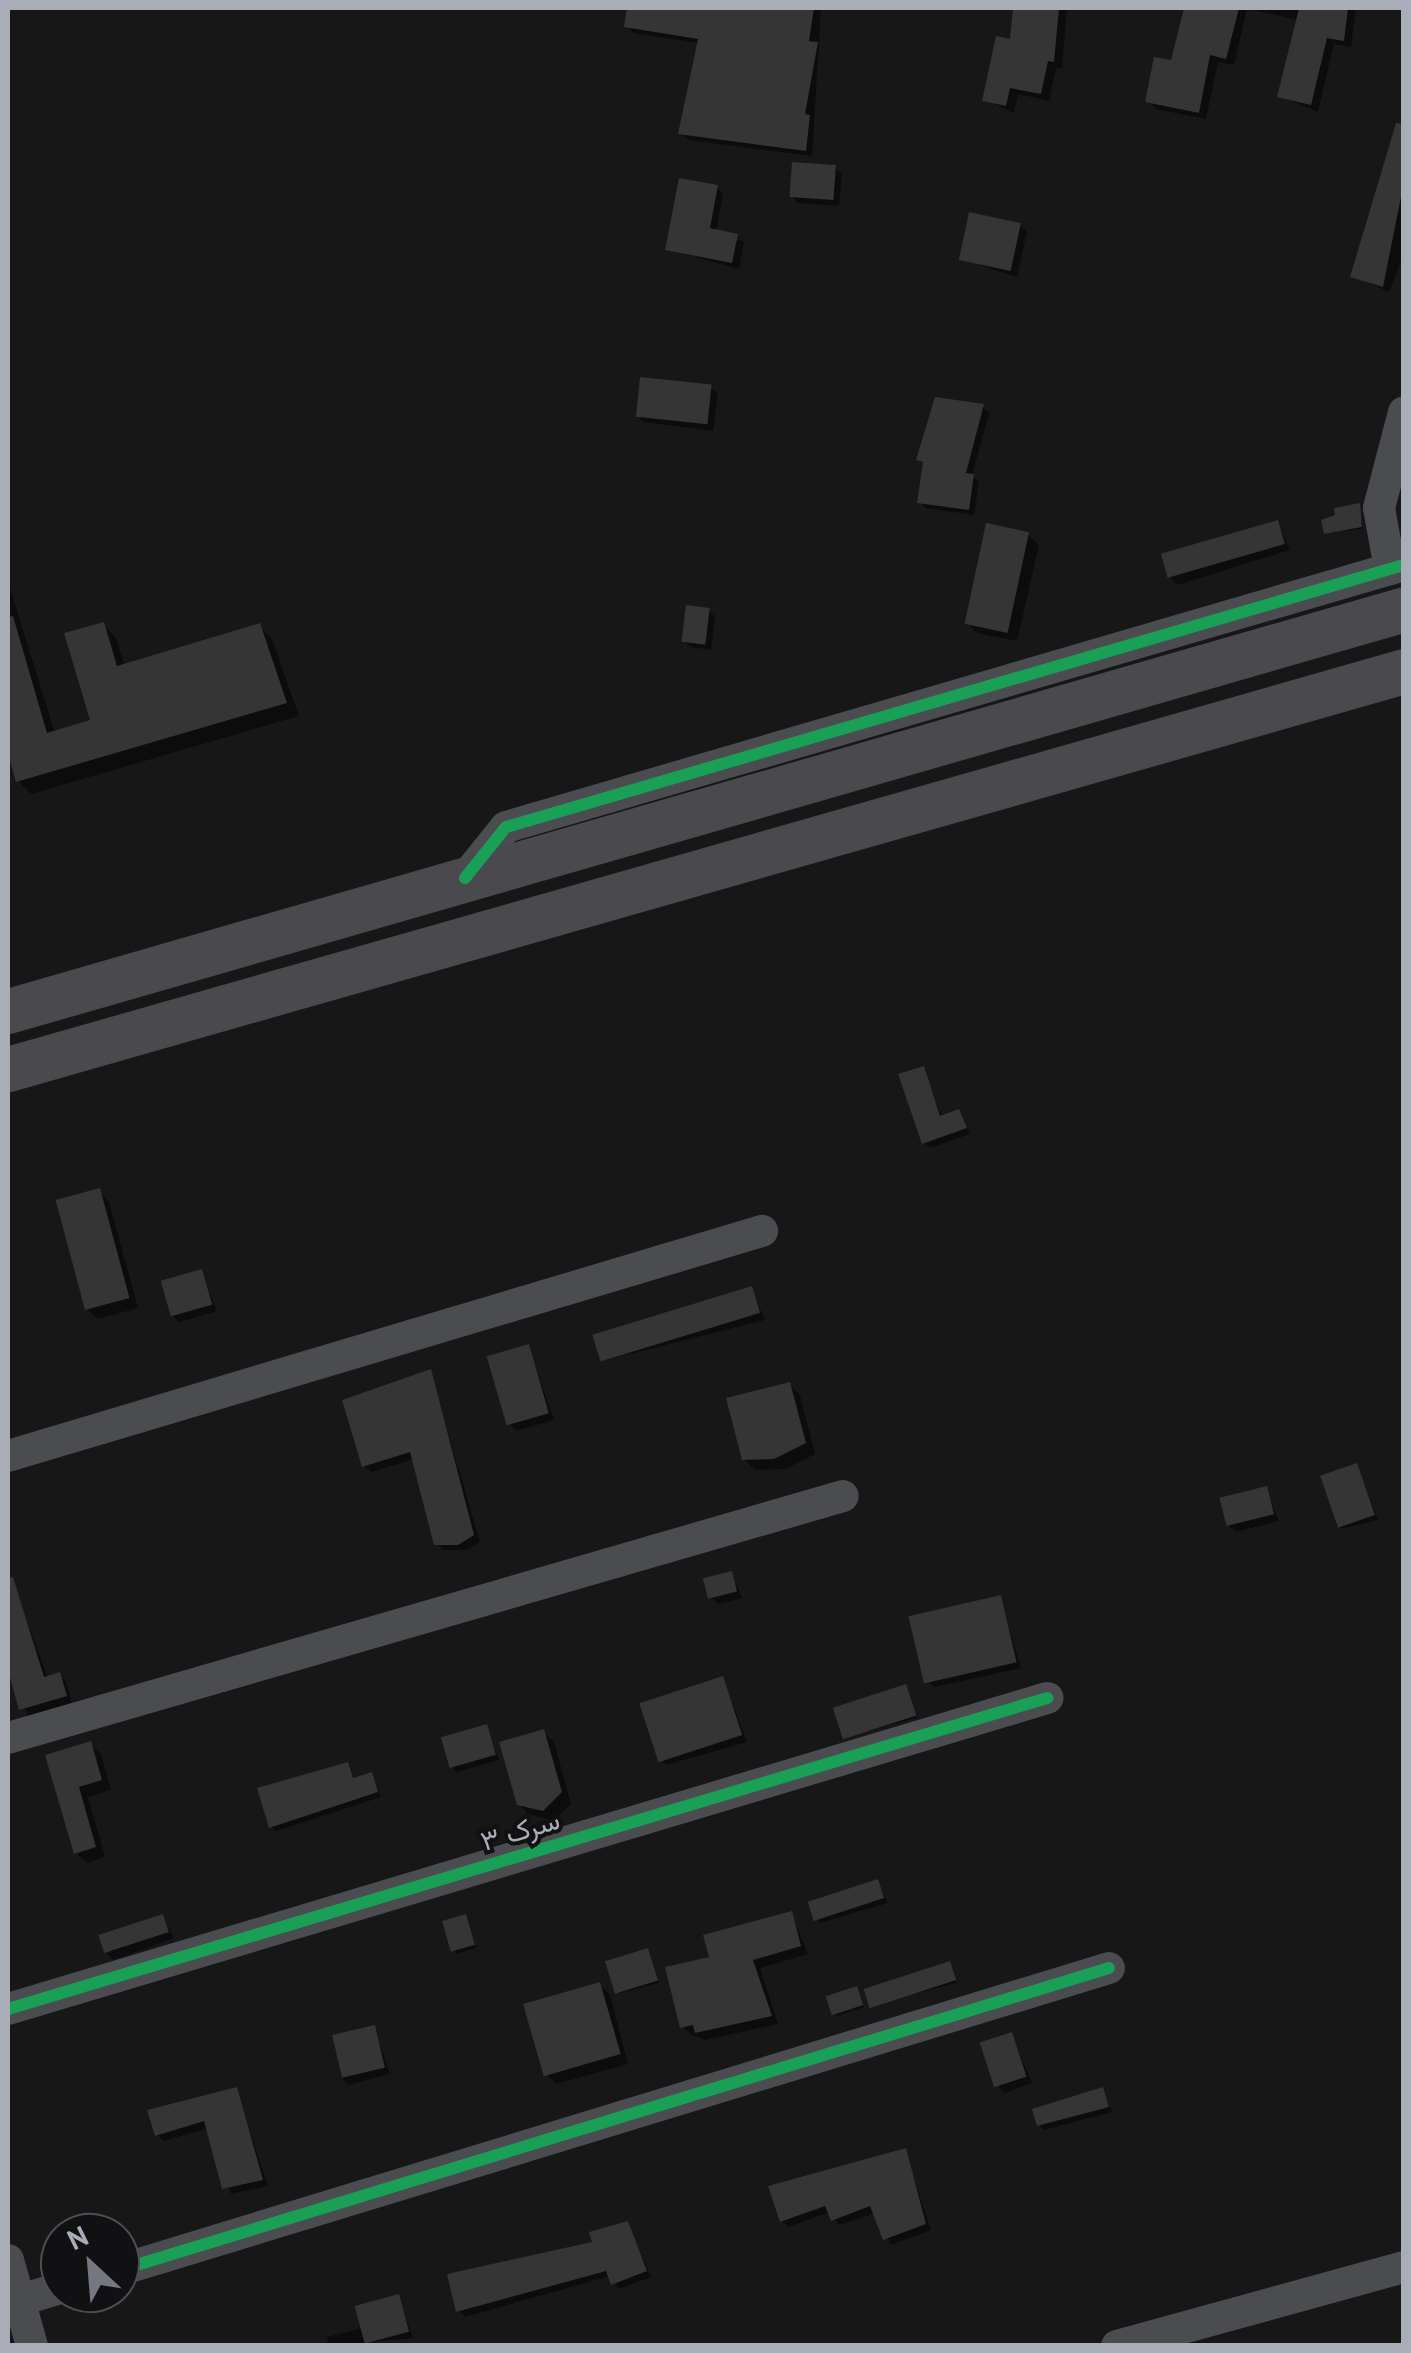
<!DOCTYPE html>
<meta charset="utf-8">
<style>
body{margin:0}
#map{position:relative;width:1411px;height:2353px;overflow:hidden;background:#171717;font-family:"PT Sans",Vazirmatn,sans-serif}
div>[style]{position:absolute}
.shadow>*{inset:0;background:#0007}
.building>*{inset:0;background:#353536;transform-origin:0 0}
.minor>*{height:32px;margin:-16px;padding:0 16px;transform-origin:16px;border-radius:16px;background:#4b4c50}
.secondary>*{height:45px;margin:-22.5px;padding:0 22.5px;transform-origin:22.5px;border-radius:22.5px;background:#4a4a4e}
.cycleway>*{height:12px;margin:-6px;padding:0 6px;transform-origin:6px;border-radius:6px;background:#1a9f57}
span{translate:-50% -50%;white-space:nowrap;text-align:center;line-height:1.15;-webkit-text-stroke:8px #111113;paint-order:stroke}
.street-label{font-size:28px;color:#a8adb8}
.frame{position:absolute;inset:0;border:10px solid #a8adb8;pointer-events:none}
.north{position:absolute;left:40px;top:2213px;width:100px;height:100px;box-sizing:border-box;background:#111113;border:2px solid #4d4f55;border-radius:50%;rotate:334deg;font-size:28px;font-weight:700;line-height:40px;text-align:center;color:#a8adb8}
.north::after{content:'';display:block;margin:auto;width:35px;height:45px;background:#757880;clip-path:polygon(50% 0,100% 100%,50% 72%,0 100%)}
</style>
<div id="map">
<div class="shadow">
<div style="clip-path:polygon(630px 8px,821px 8px,812px 156px,688px 140px,681px 133px,700px 43px,633px 33px,627px 26px)"></div>
<div style="clip-path:polygon(1016px 8px,1067px 8px,1062px 69px,1056px 68px,1049px 101px,1018px 94px,1014px 113px,985px 100px,1012px 42px)"></div>
<div style="clip-path:polygon(1189px 8px,1356px 8px,1351px 47px,1334px 44px,1318px 112px,1280px 96px,1299px 20px,1247px 9px,1234px 65px,1218px 62px,1206px 119px,1156px 109px,1148px 101px,1172px 63px)"></div>
<div style="clip-path:polygon(1404px 124px,1404px 254px,1389px 292px,1353px 276px,1381px 173px)"></div>
<div style="clip-path:polygon(835px 168px,842px 174px,839px 206px,798px 203px,792px 196px)"></div>
<div style="clip-path:polygon(717px 187px,723px 194px,716px 232px,744px 242px,739px 269px,667px 249px)"></div>
<div style="clip-path:polygon(1020px 225px,1027px 232px,1017px 277px,961px 259px)"></div>
<div style="clip-path:polygon(711px 387px,718px 394px,713px 431px,644px 422px,637px 416px)"></div>
<div style="clip-path:polygon(983px 407px,989px 413px,972px 476px,979px 482px,974px 515px,926px 508px,920px 502px,925px 466px,919px 459px)"></div>
<div style="clip-path:polygon(1359px 505px,1363px 529px,1327px 533px)"></div>
<div style="clip-path:polygon(1278px 523px,1290px 550px,1177px 585px,1170px 578px)"></div>
<div style="clip-path:polygon(1028px 535px,1039px 545px,1017px 641px,977px 633px,966px 622px)"></div>
<div style="clip-path:polygon(8px 582px,55px 733px,93px 722px,103px 624px,116px 638px,125px 667px,259px 626px,272px 639px,299px 716px,31px 794px,18px 781px,8px 745px)"></div>
<div style="clip-path:polygon(709px 610px,715px 617px,711px 650px,691px 647px,684px 641px)"></div>
<div style="clip-path:polygon(923px 1069px,942px 1117px,959px 1111px,970px 1134px,930px 1148px,924px 1143px)"></div>
<div style="clip-path:polygon(99px 1191px,109px 1202px,138px 1308px,98px 1319px,87px 1309px)"></div>
<div style="clip-path:polygon(201px 1271px,217px 1311px,179px 1322px,172px 1315px)"></div>
<div style="clip-path:polygon(751px 1289px,765px 1320px,606px 1360px,599px 1354px)"></div>
<div style="clip-path:polygon(528px 1346px,554px 1420px,516px 1431px,510px 1424px)"></div>
<div style="clip-path:polygon(430px 1372px,480px 1542px,466px 1550px,443px 1550px,436px 1543px,414px 1459px,371px 1472px,364px 1465px)"></div>
<div style="clip-path:polygon(789px 1384px,800px 1395px,815px 1454px,786px 1469px,755px 1470px,744px 1459px)"></div>
<div style="clip-path:polygon(1357px 1466px,1378px 1520px,1341px 1529px,1336px 1524px)"></div>
<div style="clip-path:polygon(1266px 1489px,1279px 1521px,1236px 1532px,1229px 1526px)"></div>
<div style="clip-path:polygon(731px 1573px,742px 1598px,718px 1604px,711px 1597px)"></div>
<div style="clip-path:polygon(18px 1597px,48px 1678px,59px 1675px,66px 1681px,72px 1703px,28px 1716px,8px 1656px,8px 1600px)"></div>
<div style="clip-path:polygon(1000px 1598px,1021px 1668px,934px 1687px,928px 1681px)"></div>
<div style="clip-path:polygon(723px 1679px,747px 1742px,666px 1765px,660px 1758px)"></div>
<div style="clip-path:polygon(905px 1687px,916px 1718px,843px 1738px)"></div>
<div style="clip-path:polygon(486px 1727px,499px 1760px,457px 1772px,452px 1767px)"></div>
<div style="clip-path:polygon(543px 1732px,554px 1742px,571px 1804px,554px 1820px,530px 1815px,519px 1804px)"></div>
<div style="clip-path:polygon(90px 1744px,101px 1754px,111px 1790px,88px 1797px,105px 1857px,87px 1863px,76px 1853px,48px 1756px)"></div>
<div style="clip-path:polygon(347px 1764px,355px 1780px,371px 1775px,381px 1797px,276px 1831px,271px 1827px)"></div>
<div style="clip-path:polygon(878px 1882px,888px 1903px,820px 1923px,815px 1918px)"></div>
<div style="clip-path:polygon(791px 1913px,808px 1954px,760px 1968px,778px 2024px,705px 2040px,690px 2034px,682px 2026px,712px 1958px)"></div>
<div style="clip-path:polygon(163px 1917px,174px 1938px,114px 1960px,107px 1954px)"></div>
<div style="clip-path:polygon(467px 1920px,476px 1948px,457px 1954px,455px 1952px)"></div>
<div style="clip-path:polygon(647px 1950px,659px 1983px,620px 1993px,617px 1990px)"></div>
<div style="clip-path:polygon(952px 1967px,956px 1983px,872px 2004px)"></div>
<div style="clip-path:polygon(600px 1985px,610px 1995px,628px 2064px,556px 2084px,545px 2073px)"></div>
<div style="clip-path:polygon(856px 1989px,864px 2007px,837px 2016px,834px 2014px)"></div>
<div style="clip-path:polygon(374px 2027px,390px 2074px,348px 2085px,342px 2078px)"></div>
<div style="clip-path:polygon(1011px 2035px,1032px 2083px,1004px 2093px,998px 2086px)"></div>
<div style="clip-path:polygon(236px 2090px,268px 2186px,231px 2194px,208px 2128px,164px 2141px,157px 2135px)"></div>
<div style="clip-path:polygon(1103px 2090px,1112px 2112px,1044px 2130px,1039px 2125px)"></div>
<div style="clip-path:polygon(905px 2151px,931px 2230px,891px 2245px,875px 2213px,839px 2225px,830px 2212px,788px 2227px,782px 2220px)"></div>
<div style="clip-path:polygon(628px 2224px,651px 2277px,619px 2289px,610px 2276px,465px 2317px,459px 2311px)"></div>
<div style="clip-path:polygon(398px 2296px,413px 2338px,329px 2346px,327px 2337px,362px 2328px)"></div>
</div>
<div class="building">
<div style="clip-path:polygon(627px 8px,814px 8px,809px 41px,818px 42px,805px 114px,810px 115px,806px 151px,678px 134px,698px 39px,624px 27px)"></div>
<div style="clip-path:polygon(1013px 8px,1059px 8px,1054px 62px,1048px 61px,1041px 94px,1010px 88px,1006px 106px,982px 101px,996px 36px,1010px 39px)"></div>
<div style="clip-path:polygon(1184px 8px,1239px 8px,1226px 59px,1210px 55px,1199px 113px,1145px 102px,1154px 57px,1171px 60px)"></div>
<div style="clip-path:polygon(1299px 8px,1348px 8px,1344px 41px,1327px 38px,1311px 105px,1277px 97px)"></div>
<div style="clip-path:polygon(1396px 123px,1404px 124px,1404px 182px,1383px 287px,1350px 277px)"></div>
<div style="left:792px;top:162px;width:44px;height:35px;rotate:4deg"></div>
<div style="clip-path:polygon(679px 178px,718px 185px,710px 228px,738px 234px,732px 263px,665px 250px)"></div>
<div style="left:969px;top:212px;width:53px;height:49px;rotate:12deg"></div>
<div style="left:640px;top:377px;width:72px;height:40px;rotate:6deg"></div>
<div style="clip-path:polygon(935px 397px,984px 404px,966px 473px,974px 474px,969px 510px,917px 503px,923px 462px,916px 460px)"></div>
<div style="clip-path:polygon(1360px 503px,1362px 527px,1324px 534px,1321px 520px,1335px 515px,1334px 508px)"></div>
<div style="left:1278px;top:520px;width:25px;height:122px;rotate:74deg"></div>
<div style="left:986px;top:523px;width:44px;height:103px;rotate:12deg"></div>
<div style="left:686px;top:605px;width:24px;height:37px;rotate:7deg"></div>
<div style="clip-path:polygon(13px 616px,47px 733px,90px 720px,64px 633px,104px 622px,117px 666px,260px 623px,287px 703px,16px 782px,8px 754px,8px 617px)"></div>
<div style="clip-path:polygon(924px 1066px,940px 1116px,959px 1109px,967px 1128px,922px 1144px,898px 1074px)"></div>
<div style="left:100px;top:1188px;width:114px;height:46px;rotate:75deg"></div>
<div style="left:202px;top:1269px;width:37px;height:43px;rotate:74deg"></div>
<div style="left:752px;top:1286px;width:28px;height:167px;rotate:73deg"></div>
<div style="left:529px;top:1344px;width:72px;height:44px;rotate:74deg"></div>
<div style="clip-path:polygon(431px 1369px,474px 1535px,458px 1545px,434px 1545px,410px 1452px,362px 1467px,342px 1400px)"></div>
<div style="clip-path:polygon(790px 1382px,806px 1443px,774px 1459px,742px 1460px,726px 1398px)"></div>
<div style="left:1357px;top:1463px;width:55px;height:39px;rotate:71deg"></div>
<div style="left:1267px;top:1486px;width:29px;height:49px;rotate:76deg"></div>
<div style="left:732px;top:1571px;width:21px;height:30px;rotate:76deg"></div>
<div style="clip-path:polygon(13px 1577px,44px 1677px,60px 1672px,67px 1696px,19px 1710px,8px 1670px,8px 1578px)"></div>
<div style="left:1001px;top:1595px;width:69px;height:95px;rotate:77deg"></div>
<div style="left:723px;top:1676px;width:62px;height:88px;rotate:72deg"></div>
<div style="left:906px;top:1684px;width:33px;height:77px;rotate:72deg"></div>
<div style="left:487px;top:1724px;width:32px;height:48px;rotate:74deg"></div>
<div style="clip-path:polygon(544px 1729px,562px 1792px,543px 1811px,517px 1805px,499px 1742px)"></div>
<div style="clip-path:polygon(91px 1741px,102px 1780px,79px 1787px,96px 1847px,74px 1854px,45px 1755px)"></div>
<div style="clip-path:polygon(348px 1762px,353px 1778px,372px 1772px,378px 1792px,269px 1828px,257px 1788px)"></div>
<div style="left:878px;top:1879px;width:20px;height:74px;rotate:72deg"></div>
<div style="clip-path:polygon(792px 1911px,801px 1946px,753px 1960px,772px 2016px,695px 2033px,693px 2025px,680px 2028px,665px 1967px,709px 1957px,703px 1935px)"></div>
<div style="left:163px;top:1914px;width:19px;height:68px;rotate:72deg"></div>
<div style="left:466px;top:1914px;width:32px;height:25px;rotate:74deg"></div>
<div style="left:648px;top:1948px;width:34px;height:45px;rotate:73deg"></div>
<div style="left:950px;top:1961px;width:20px;height:91px;rotate:72deg"></div>
<div style="left:600px;top:1982px;width:75px;height:80px;rotate:74deg"></div>
<div style="left:857px;top:1986px;width:20px;height:33px;rotate:72deg"></div>
<div style="left:375px;top:2025px;width:44px;height:44px;rotate:77deg"></div>
<div style="left:1012px;top:2032px;width:47px;height:34px;rotate:72deg"></div>
<div style="clip-path:polygon(237px 2087px,263px 2180px,222px 2189px,204px 2121px,155px 2136px,147px 2110px)"></div>
<div style="clip-path:polygon(1103px 2087px,1109px 2107px,1037px 2126px,1032px 2109px)"></div>
<div style="clip-path:polygon(906px 2148px,926px 2224px,883px 2240px,870px 2206px,831px 2221px,825px 2206px,780px 2222px,768px 2186px)"></div>
<div style="clip-path:polygon(628px 2221px,647px 2271px,611px 2285px,606px 2271px,456px 2312px,447px 2274px,592px 2242px,589px 2232px)"></div>
<div style="left:399px;top:2294px;width:39px;height:46px;rotate:75deg"></div>
</div>
<div class="minor">
<div style="left:1390px;top:569px;width:62px;rotate:-100.2deg"></div>
<div style="left:1379px;top:508px;width:99px;rotate:-75.4deg"></div>
<div style="left:465px;top:878px;width:65px;rotate:-51.2deg"></div>
<div style="left:506px;top:827px;width:935px;rotate:-16.27deg"></div>
<div style="left:8px;top:1456px;width:787px;rotate:-16.62deg"></div>
<div style="left:8px;top:1738px;width:869px;rotate:-16.16deg"></div>
<div style="left:8px;top:2009px;width:1085px;rotate:-16.66deg"></div>
<div style="left:8px;top:2260px;width:89px;rotate:74.4deg"></div>
<div style="left:120px;top:2270px;width:1034px;rotate:-16.98deg"></div>
<div style="left:8px;top:2304px;width:54px;rotate:-17.1deg"></div>
<div style="left:1117px;top:2346px;width:298px;rotate:-15.4deg"></div>
</div>
<div class="secondary">
<div style="left:8px;top:1011px;width:1453px;rotate:-16.06deg"></div>
<div style="left:8px;top:1069px;width:1452px;rotate:-15.91deg"></div>
</div>
<div class="cycleway">
<div style="left:465px;top:878px;width:65px;rotate:-51.2deg"></div>
<div style="left:506px;top:827px;width:935px;rotate:-16.27deg"></div>
<div style="left:8px;top:2009px;width:1085px;rotate:-16.66deg"></div>
<div style="left:120px;top:2270px;width:1034px;rotate:-16.98deg"></div>
</div>
<div class="street-label">
<span style="left:520px;top:1830px;rotate:-17deg">سرک ۳</span>
</div>
<div class="frame"></div>
<div class="north">N</div>
</div>
